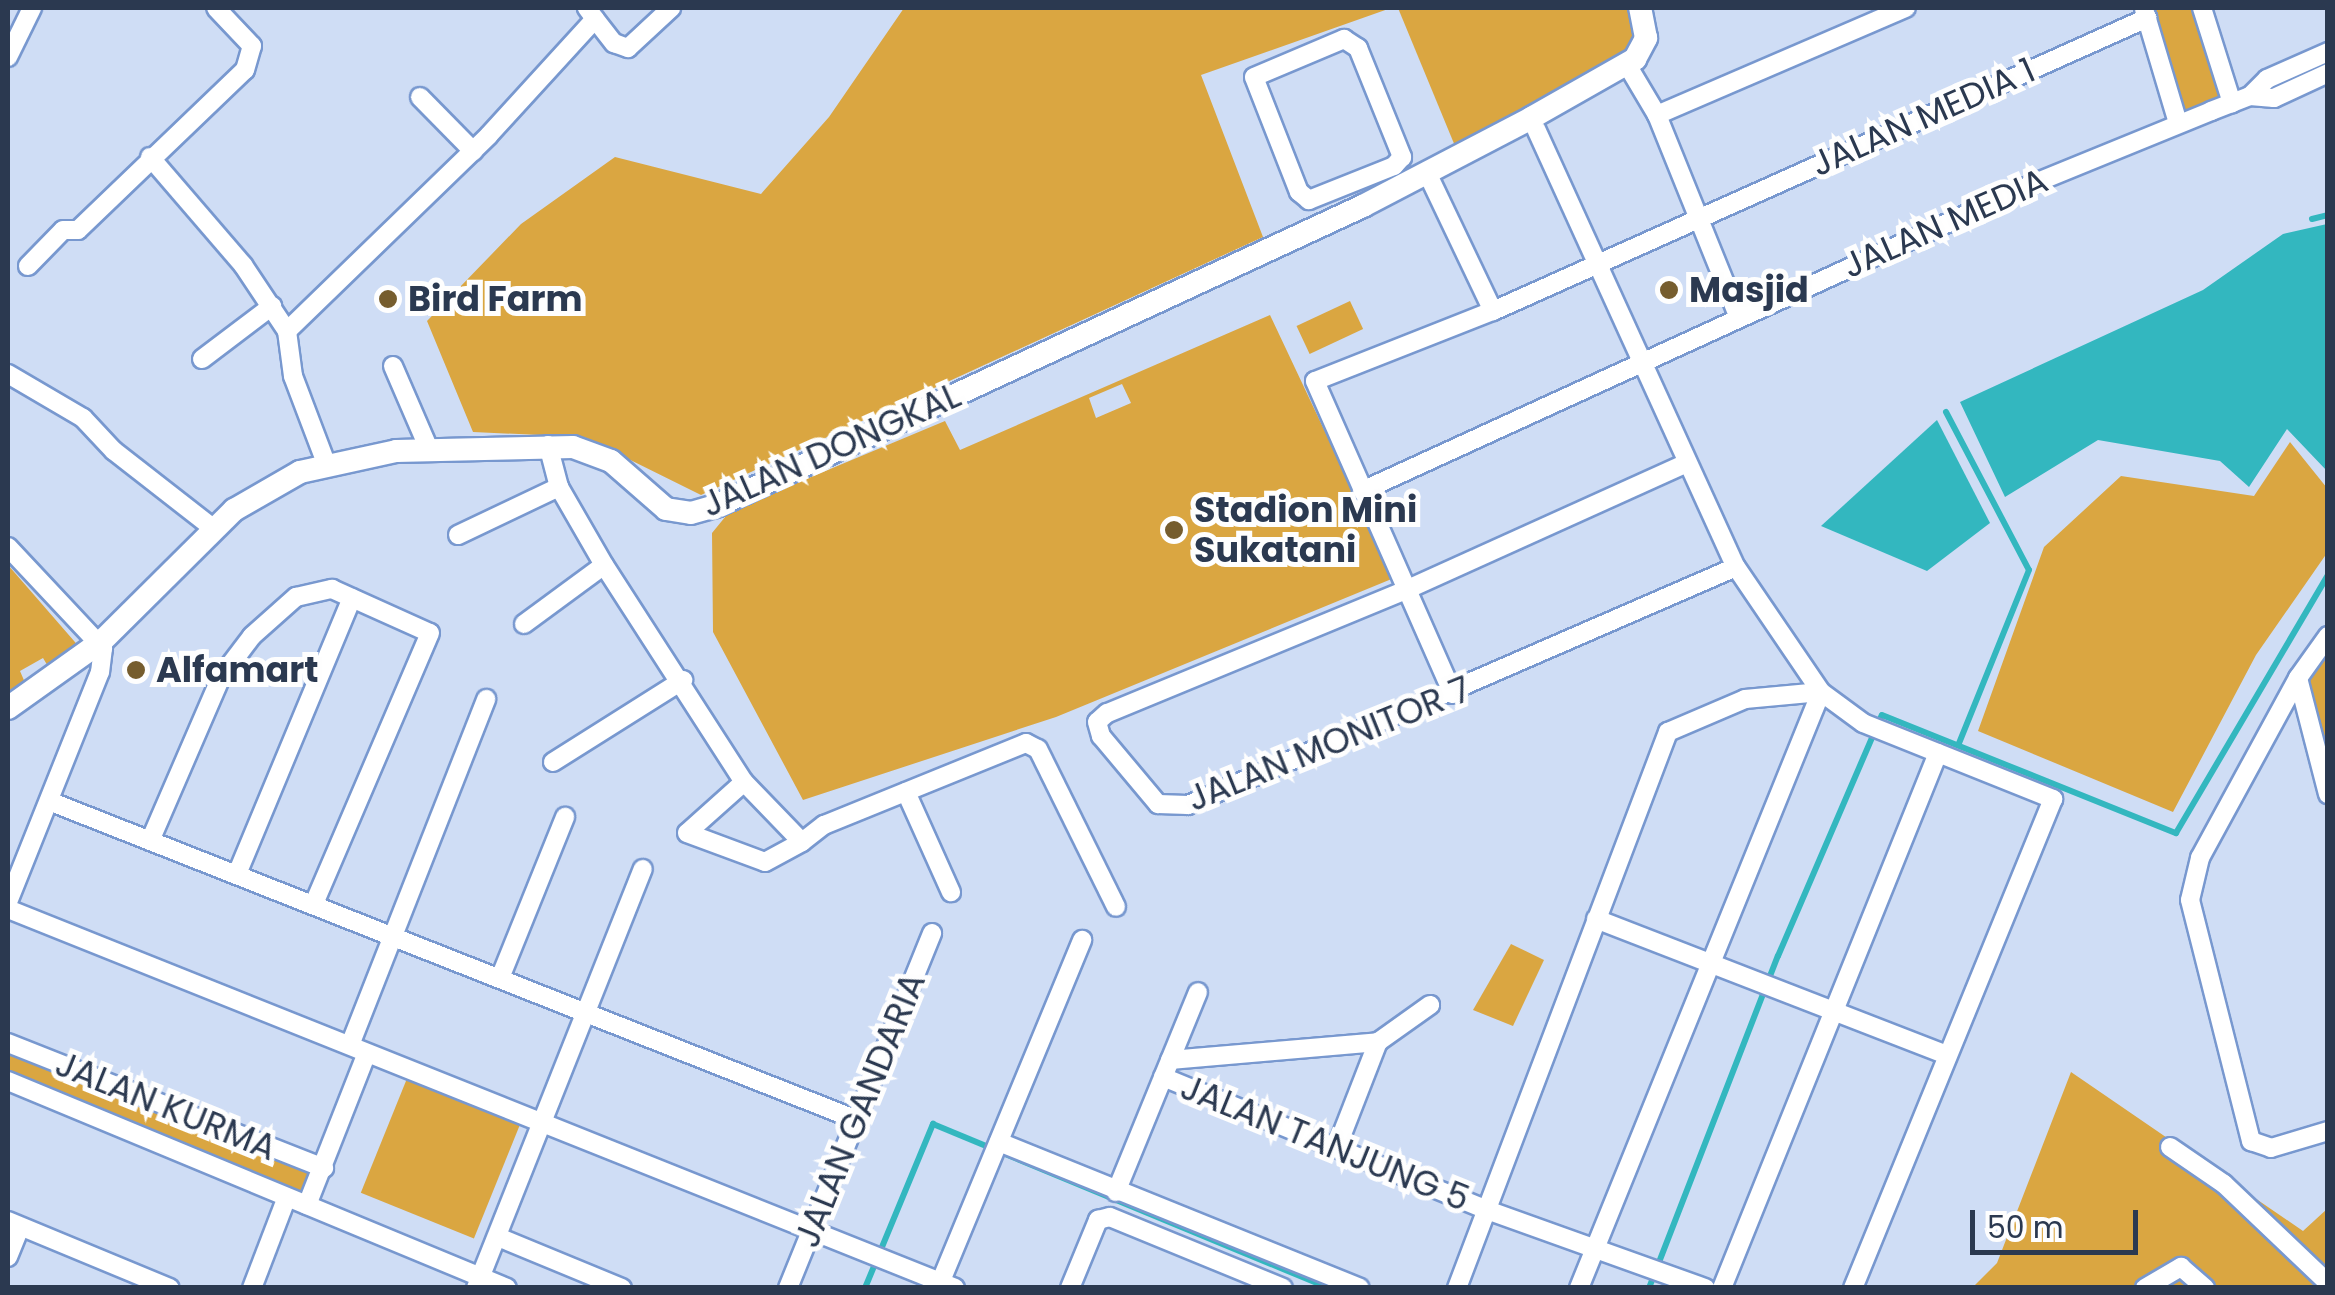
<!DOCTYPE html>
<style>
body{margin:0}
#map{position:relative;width:2335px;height:1295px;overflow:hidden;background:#cfddf5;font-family:Poppins,sans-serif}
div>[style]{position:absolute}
.green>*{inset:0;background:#daa641;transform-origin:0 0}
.water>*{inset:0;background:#33b7bf}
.stream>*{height:6px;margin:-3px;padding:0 3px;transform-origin:3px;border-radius:3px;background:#33b7bf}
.roads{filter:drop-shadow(2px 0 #7898cf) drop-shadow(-2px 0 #7898cf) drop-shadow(0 2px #7898cf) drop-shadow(0 -2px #7898cf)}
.minor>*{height:18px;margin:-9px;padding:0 9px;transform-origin:9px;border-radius:9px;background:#fff}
.tertiary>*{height:22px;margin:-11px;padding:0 11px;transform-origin:11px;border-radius:11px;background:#fff}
.dots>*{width:28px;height:28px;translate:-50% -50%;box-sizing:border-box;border:5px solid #fefefe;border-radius:50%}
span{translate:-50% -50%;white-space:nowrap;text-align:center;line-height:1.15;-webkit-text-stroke:10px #fefefe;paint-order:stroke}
.street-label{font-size:35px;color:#2b3950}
.poi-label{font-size:35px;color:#2b3950;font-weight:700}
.left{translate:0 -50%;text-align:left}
.frame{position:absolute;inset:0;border:10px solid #2b3950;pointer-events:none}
.scale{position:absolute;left:1970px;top:1210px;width:168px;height:45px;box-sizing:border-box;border:5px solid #2b3950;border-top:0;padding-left:12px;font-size:30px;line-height:35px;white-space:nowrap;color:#2b3950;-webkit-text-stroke:8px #fefefe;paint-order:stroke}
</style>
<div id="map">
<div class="green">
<div style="clip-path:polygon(904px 8px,1391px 8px,1201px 75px,1263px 237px,701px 495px,584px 437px,473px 432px,427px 321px,521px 224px,615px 157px,761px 194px,829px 117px)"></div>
<div style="clip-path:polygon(1398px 8px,1632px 8px,1638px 21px,1630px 49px,1455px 146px)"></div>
<div style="clip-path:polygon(2144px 8px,2202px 8px,2232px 103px,2178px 123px)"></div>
<div style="left:1350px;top:301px;width:31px;height:59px;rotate:65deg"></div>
<div style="clip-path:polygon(evenodd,1270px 315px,1394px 578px,1056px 717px,803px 800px,713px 632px,712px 533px,730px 511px,945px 421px,960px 450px,1270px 315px,1122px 384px,1131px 403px,1096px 418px,1089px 398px,1122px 384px)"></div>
<div style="clip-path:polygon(2290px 442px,2327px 488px,2327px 553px,2256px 655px,2173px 812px,1978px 731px,2044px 547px,2121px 476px,2254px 496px)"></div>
<div style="clip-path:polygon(8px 565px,81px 649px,52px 673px,43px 658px,20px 671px,26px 685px,8px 694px)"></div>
<div style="clip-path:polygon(2327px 636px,2327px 794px,2298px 678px)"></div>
<div style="clip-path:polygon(1511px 944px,1544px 960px,1513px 1026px,1473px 1010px)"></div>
<div style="clip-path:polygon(8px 1043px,324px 1168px,307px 1205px,8px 1081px)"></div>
<div style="clip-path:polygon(2071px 1072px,2303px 1231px,2327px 1209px,2327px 1287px,1972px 1288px,1997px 1263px)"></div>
<div style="left:408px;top:1076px;width:122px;height:126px;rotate:22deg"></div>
</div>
<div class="water">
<div style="clip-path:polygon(2327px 224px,2327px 471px,2287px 429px,2249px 487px,2220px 461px,2098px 440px,2005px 497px,1960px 402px,2203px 290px,2283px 234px)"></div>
<div style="clip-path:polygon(1937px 420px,1990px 523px,1927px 571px,1821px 526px)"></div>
</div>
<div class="stream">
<div style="left:2312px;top:219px;width:16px;rotate:-14deg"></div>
<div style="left:1946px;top:412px;width:178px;rotate:62.3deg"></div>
<div style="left:2029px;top:570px;width:187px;rotate:112deg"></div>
<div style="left:865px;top:1288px;width:178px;rotate:-67.5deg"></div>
<div style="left:933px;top:1124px;width:428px;rotate:22.5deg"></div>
<div style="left:1649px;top:1288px;width:356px;rotate:-68.8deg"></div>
<div style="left:1778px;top:956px;width:262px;rotate:-66.7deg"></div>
<div style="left:1882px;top:715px;width:317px;rotate:21.9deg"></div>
<div style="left:2176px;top:833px;width:299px;rotate:-59.5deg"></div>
</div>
<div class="roads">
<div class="minor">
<div style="left:2202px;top:8px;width:100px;rotate:72.5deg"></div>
<div style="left:2144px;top:9px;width:119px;rotate:73.4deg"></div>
<div style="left:595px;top:19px;width:31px;rotate:52deg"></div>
<div style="left:614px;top:43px;width:15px;rotate:20deg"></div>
<div style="left:628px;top:48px;width:59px;rotate:-42.9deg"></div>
<div style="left:1344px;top:39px;width:17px;rotate:33deg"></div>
<div style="left:1358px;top:48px;width:118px;rotate:68deg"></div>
<div style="left:1402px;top:157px;width:12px;rotate:132deg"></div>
<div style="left:1394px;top:166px;width:92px;rotate:158.2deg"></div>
<div style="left:1309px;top:200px;width:13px;rotate:-141deg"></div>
<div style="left:1299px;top:192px;width:123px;rotate:-111.4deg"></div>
<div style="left:1254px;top:77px;width:98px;rotate:-22.9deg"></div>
<div style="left:8px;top:57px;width:55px;rotate:-63.9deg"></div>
<div style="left:1632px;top:73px;width:49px;rotate:59.2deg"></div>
<div style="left:1657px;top:115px;width:219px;rotate:68deg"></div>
<div style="left:2250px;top:96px;width:24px;rotate:-45deg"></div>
<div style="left:2267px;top:79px;width:67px;rotate:-23.9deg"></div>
<div style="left:420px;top:97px;width:76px;rotate:45.5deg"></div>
<div style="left:1657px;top:115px;width:271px;rotate:-23.3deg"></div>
<div style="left:1536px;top:129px;width:482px;rotate:65.5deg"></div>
<div style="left:1736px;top:567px;width:151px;rotate:55.8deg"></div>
<div style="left:1821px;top:692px;width:52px;rotate:36.4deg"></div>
<div style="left:1863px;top:723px;width:205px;rotate:21.8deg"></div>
<div style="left:2053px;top:799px;width:528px;rotate:112.24deg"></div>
<div style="left:150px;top:157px;width:143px;rotate:49.3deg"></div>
<div style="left:243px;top:265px;width:79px;rotate:56.3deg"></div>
<div style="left:1431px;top:181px;width:144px;rotate:64.5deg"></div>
<div style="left:28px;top:266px;width:50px;rotate:-45.8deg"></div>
<div style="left:63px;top:230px;width:15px"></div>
<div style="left:78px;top:230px;width:231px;rotate:-43.8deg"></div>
<div style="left:245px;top:70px;width:25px;rotate:-74deg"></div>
<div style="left:252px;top:46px;width:52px;rotate:-133.5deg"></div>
<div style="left:202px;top:359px;width:88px;rotate:-37.1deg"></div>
<div style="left:393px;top:366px;width:90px;rotate:66.6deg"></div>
<div style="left:8px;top:374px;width:87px;rotate:30.4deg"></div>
<div style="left:83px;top:418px;width:45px;rotate:46.8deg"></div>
<div style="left:114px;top:451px;width:125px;rotate:37.9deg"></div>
<div style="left:548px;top:445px;width:43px;rotate:75.3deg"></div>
<div style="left:559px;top:487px;width:90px;rotate:60deg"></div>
<div style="left:604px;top:565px;width:258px;rotate:57.2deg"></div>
<div style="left:744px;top:782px;width:83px;rotate:46deg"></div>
<div style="left:802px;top:842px;width:28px;rotate:-38deg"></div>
<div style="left:824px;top:825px;width:218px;rotate:-22.1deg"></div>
<div style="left:1026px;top:743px;width:13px;rotate:27deg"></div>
<div style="left:1038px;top:749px;width:176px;rotate:63.7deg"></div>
<div style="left:326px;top:463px;width:93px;rotate:-110.8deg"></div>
<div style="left:293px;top:376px;width:45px;rotate:-97.6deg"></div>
<div style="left:287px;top:331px;width:281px;rotate:-44.1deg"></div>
<div style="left:489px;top:135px;width:157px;rotate:-47.6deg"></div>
<div style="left:595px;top:19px;width:14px;rotate:-126deg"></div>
<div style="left:1687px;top:463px;width:308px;rotate:155.7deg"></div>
<div style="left:1406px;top:590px;width:323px;rotate:157.6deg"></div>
<div style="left:1107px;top:713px;width:13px;rotate:138deg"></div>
<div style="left:1097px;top:722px;width:15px;rotate:74deg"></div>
<div style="left:1101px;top:736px;width:89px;rotate:50deg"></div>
<div style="left:1158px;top:804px;width:30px;rotate:2deg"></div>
<div style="left:1188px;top:805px;width:597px;rotate:-23.48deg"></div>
<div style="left:1362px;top:491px;width:740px;rotate:-24.59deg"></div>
<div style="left:2035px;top:183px;width:190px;rotate:-22.2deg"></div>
<div style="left:2211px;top:111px;width:42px;rotate:-21deg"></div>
<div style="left:2250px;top:96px;width:24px;rotate:5deg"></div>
<div style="left:2274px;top:98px;width:60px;rotate:-24.8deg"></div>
<div style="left:458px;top:535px;width:112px;rotate:-25.4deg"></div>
<div style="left:8px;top:547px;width:139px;rotate:46.8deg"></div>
<div style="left:103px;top:648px;width:24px;rotate:97deg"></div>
<div style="left:100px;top:672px;width:248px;rotate:111.8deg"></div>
<div style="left:524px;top:624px;width:99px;rotate:-36.4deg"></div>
<div style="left:2328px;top:636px;width:52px;rotate:125.5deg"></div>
<div style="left:2298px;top:678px;width:205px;rotate:118.6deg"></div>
<div style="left:2200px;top:858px;width:43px;rotate:103.4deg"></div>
<div style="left:2190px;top:900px;width:249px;rotate:75.8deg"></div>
<div style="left:2251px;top:1141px;width:21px;rotate:19deg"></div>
<div style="left:2271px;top:1148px;width:59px;rotate:-16.6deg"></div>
<div style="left:2298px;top:678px;width:120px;rotate:75.5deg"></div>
<div style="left:1453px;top:694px;width:342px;rotate:-113.8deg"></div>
<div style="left:1315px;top:381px;width:191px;rotate:-21.5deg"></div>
<div style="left:1493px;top:311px;width:717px;rotate:-24.13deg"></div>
<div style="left:553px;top:762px;width:154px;rotate:-32.2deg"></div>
<div style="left:744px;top:782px;width:76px;rotate:138.2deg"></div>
<div style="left:687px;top:833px;width:83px;rotate:20.4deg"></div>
<div style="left:765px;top:862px;width:42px;rotate:-28.4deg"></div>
<div style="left:906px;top:792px;width:110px;rotate:65.8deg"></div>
<div style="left:49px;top:801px;width:869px;rotate:21.54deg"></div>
<div style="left:150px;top:841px;width:179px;rotate:-66.6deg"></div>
<div style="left:221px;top:677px;width:51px;rotate:-52.9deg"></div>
<div style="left:252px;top:636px;width:59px;rotate:-41.6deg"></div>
<div style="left:296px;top:597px;width:37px;rotate:-13deg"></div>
<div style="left:332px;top:589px;width:107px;rotate:24.2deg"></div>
<div style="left:430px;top:633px;width:295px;rotate:113.2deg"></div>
<div style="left:237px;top:874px;width:299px;rotate:-67.4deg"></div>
<div style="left:8px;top:909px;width:1020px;rotate:21.81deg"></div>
<div style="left:1596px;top:919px;width:376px;rotate:21.2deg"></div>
<div style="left:500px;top:978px;width:174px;rotate:-68deg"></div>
<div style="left:8px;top:1043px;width:340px;rotate:21.6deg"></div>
<div style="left:350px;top:1045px;width:372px;rotate:-68.5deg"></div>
<div style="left:1170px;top:1060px;width:209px;rotate:-4.9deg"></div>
<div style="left:1378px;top:1042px;width:64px;rotate:-35.4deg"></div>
<div style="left:1163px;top:1077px;width:350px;rotate:22.3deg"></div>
<div style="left:1487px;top:1210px;width:232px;rotate:19.7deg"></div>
<div style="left:8px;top:1081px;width:540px;rotate:22.53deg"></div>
<div style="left:999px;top:1142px;width:389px;rotate:22deg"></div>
<div style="left:1337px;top:1147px;width:113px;rotate:-68.7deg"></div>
<div style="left:2170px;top:1147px;width:65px;rotate:34.4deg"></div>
<div style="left:2224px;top:1184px;width:144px;rotate:43.6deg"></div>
<div style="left:1116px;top:1192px;width:216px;rotate:-67.7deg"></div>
<div style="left:307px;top:1205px;width:163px;rotate:-68.5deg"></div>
<div style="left:8px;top:1221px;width:175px;rotate:22.5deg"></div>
<div style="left:498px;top:1237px;width:134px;rotate:22.4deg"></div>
<div style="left:8px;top:1257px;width:32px;rotate:-68deg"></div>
<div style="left:252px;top:1288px;width:97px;rotate:-69deg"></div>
<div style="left:476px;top:1288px;width:451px;rotate:-68.3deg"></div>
<div style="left:788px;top:1288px;width:383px;rotate:-67.9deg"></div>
<div style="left:938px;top:1288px;width:377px;rotate:-67.5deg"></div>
<div style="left:1070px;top:1288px;width:74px;rotate:-67.6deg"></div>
<div style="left:1098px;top:1220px;width:12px;rotate:-14deg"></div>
<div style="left:1110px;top:1217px;width:187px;rotate:22.3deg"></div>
<div style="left:1457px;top:1288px;width:595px;rotate:-69.22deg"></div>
<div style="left:1668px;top:732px;width:84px;rotate:-23.2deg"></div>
<div style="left:1745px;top:699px;width:76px;rotate:-5.3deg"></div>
<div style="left:1579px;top:1288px;width:643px;rotate:-67.9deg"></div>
<div style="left:1722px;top:1288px;width:577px;rotate:-68.01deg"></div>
<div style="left:2145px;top:1288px;width:42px;rotate:-30.3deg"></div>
<div style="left:2181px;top:1267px;width:32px;rotate:41deg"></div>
</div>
<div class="tertiary">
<div style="left:8px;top:708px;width:115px;rotate:-35.5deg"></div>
<div style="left:102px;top:641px;width:186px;rotate:-44.8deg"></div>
<div style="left:234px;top:510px;width:76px;rotate:-29.9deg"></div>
<div style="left:300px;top:472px;width:98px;rotate:-12.3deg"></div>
<div style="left:396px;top:451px;width:177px;rotate:-1.3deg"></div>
<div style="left:573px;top:447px;width:40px;rotate:20.2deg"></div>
<div style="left:611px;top:461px;width:73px;rotate:41.1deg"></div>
<div style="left:666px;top:509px;width:25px;rotate:9deg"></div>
<div style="left:691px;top:513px;width:26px;rotate:-16deg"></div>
<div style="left:716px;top:506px;width:713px;rotate:-24.88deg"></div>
<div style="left:1363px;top:206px;width:190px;rotate:-27.6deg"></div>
<div style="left:1531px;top:118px;width:120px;rotate:-29.6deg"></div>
<div style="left:1635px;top:59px;width:24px;rotate:-62deg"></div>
<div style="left:1646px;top:38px;width:31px;rotate:-101deg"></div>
</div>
</div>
<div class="dots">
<div style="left:1669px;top:290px;background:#765d2e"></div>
<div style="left:388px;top:299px;background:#765d2e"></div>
<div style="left:1174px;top:530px;background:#765d2e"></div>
<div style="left:136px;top:670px;background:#765d2e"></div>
</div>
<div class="street-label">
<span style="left:1923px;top:117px;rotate:-24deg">JALAN MEDIA 1</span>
<span style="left:1945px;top:223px;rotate:-24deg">JALAN MEDIA</span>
<span style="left:831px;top:450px;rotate:-24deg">JALAN DONGKAL</span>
<span style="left:1329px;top:744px;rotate:-22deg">JALAN MONITOR 7</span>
<span style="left:166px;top:1106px;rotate:22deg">JALAN KURMA</span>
<span style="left:860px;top:1110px;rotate:-68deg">JALAN GANDARIA</span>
<span style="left:1325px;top:1143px;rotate:22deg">JALAN TANJUNG 5</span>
</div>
<div class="poi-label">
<span class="left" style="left:1689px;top:290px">Masjid</span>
<span class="left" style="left:408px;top:299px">Bird Farm</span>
<span class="left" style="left:1194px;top:530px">Stadion Mini<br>Sukatani</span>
<span class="left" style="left:156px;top:670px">Alfamart</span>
</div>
<div class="frame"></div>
<div class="scale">50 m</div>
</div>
